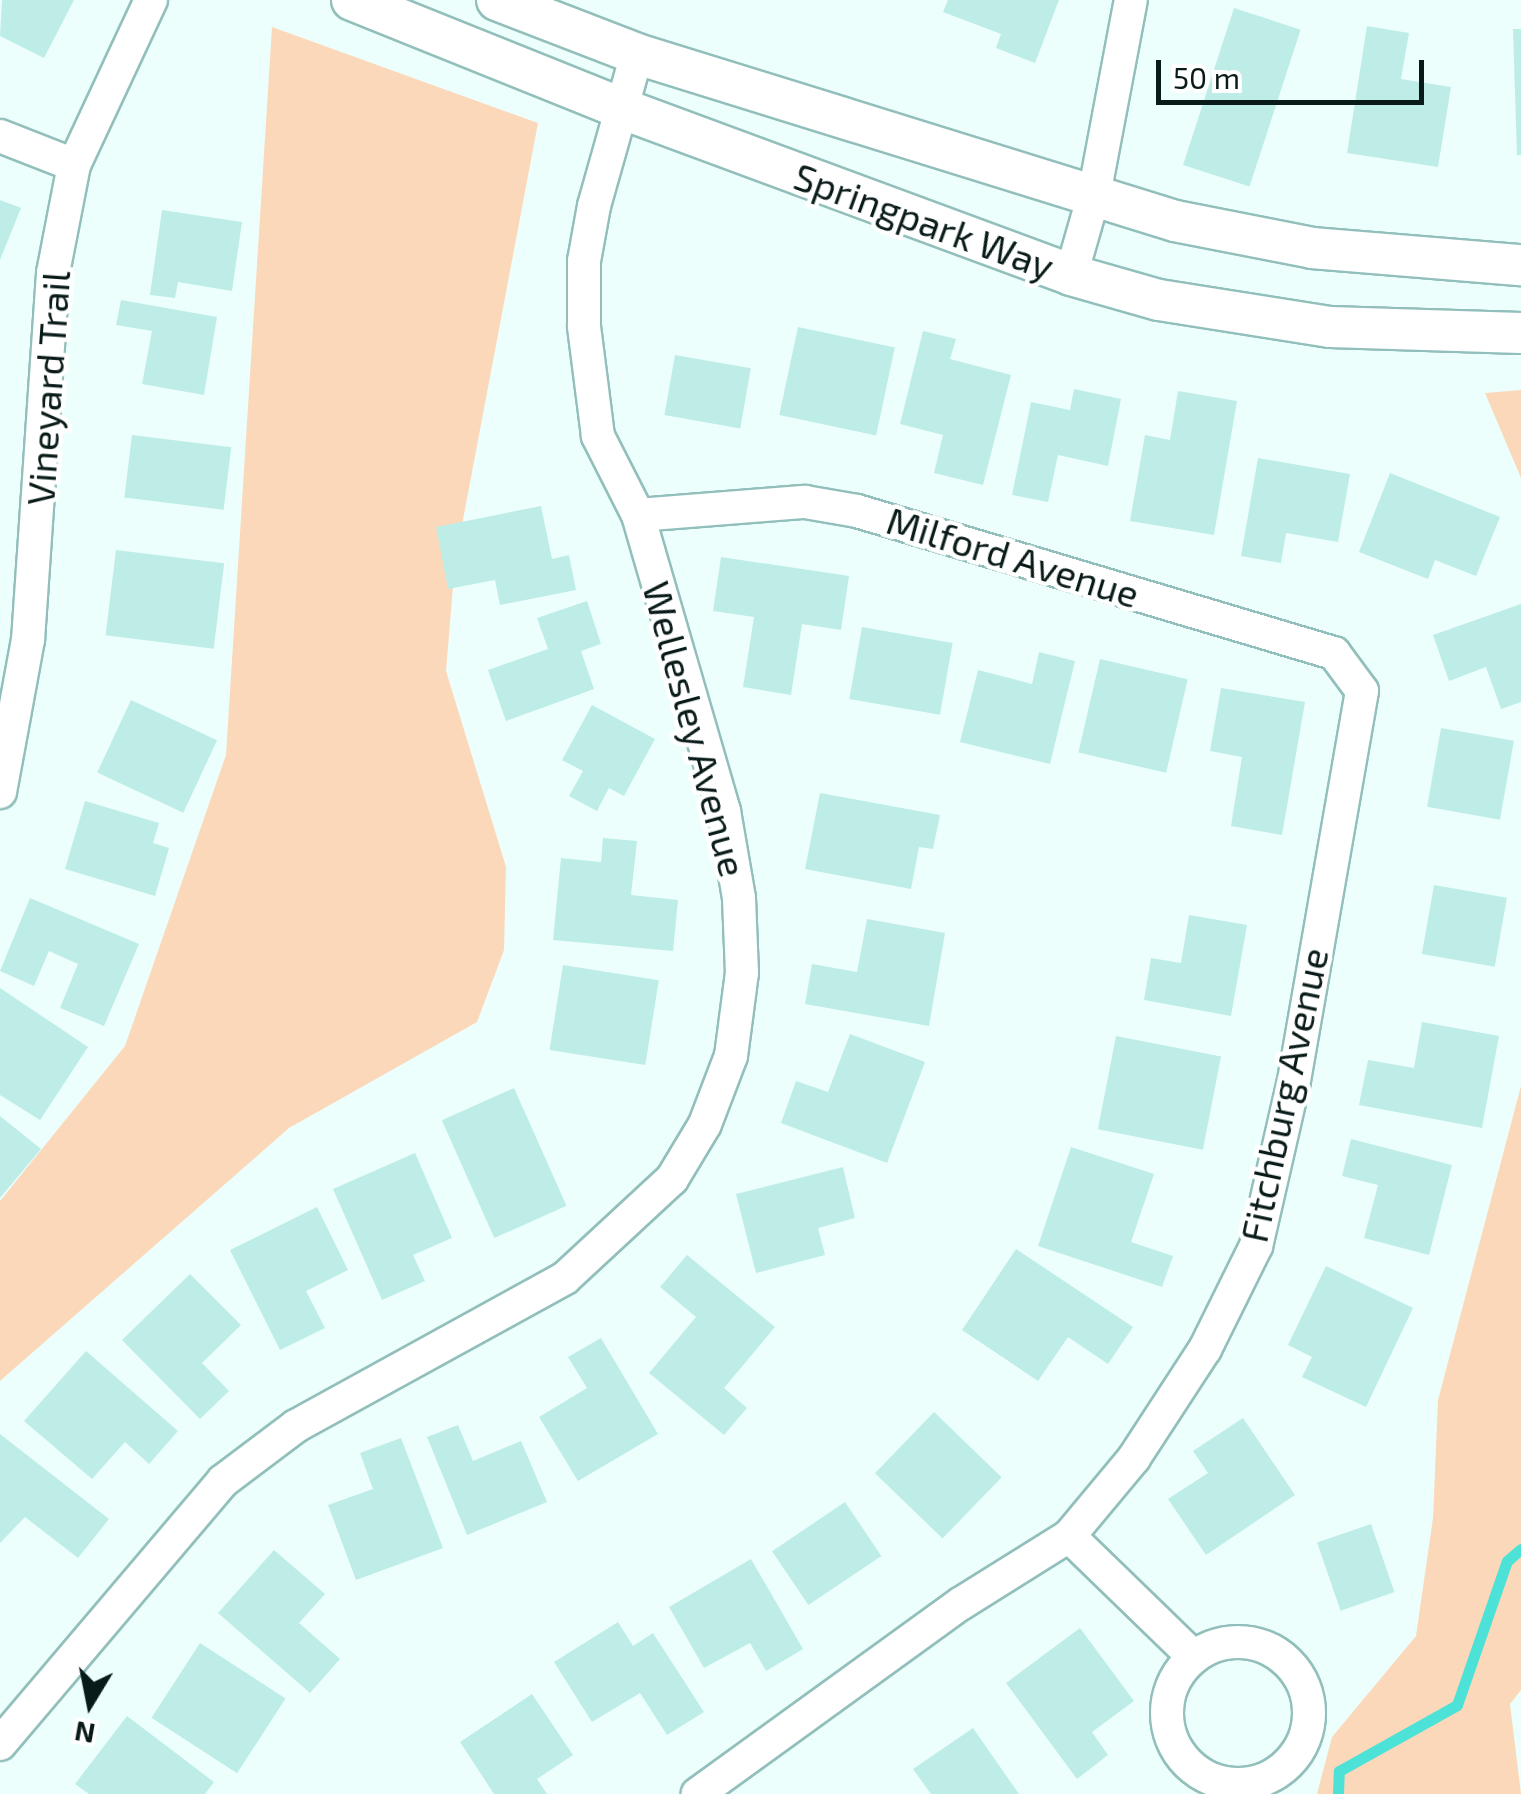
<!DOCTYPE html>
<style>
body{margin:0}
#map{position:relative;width:1521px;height:1794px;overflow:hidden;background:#ecfffc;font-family:"Exo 2",sans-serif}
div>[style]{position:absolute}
.green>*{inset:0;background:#fcd8ba}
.stream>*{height:11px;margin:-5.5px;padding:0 5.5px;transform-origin:5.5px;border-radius:5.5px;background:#4ce2d8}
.building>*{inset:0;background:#beede8;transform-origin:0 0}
.roads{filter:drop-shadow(2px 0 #92bfbb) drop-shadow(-2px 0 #92bfbb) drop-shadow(0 2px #92bfbb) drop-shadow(0 -2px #92bfbb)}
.minor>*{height:32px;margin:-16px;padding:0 16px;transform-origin:16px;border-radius:16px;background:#fff}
.minor>.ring{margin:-16px;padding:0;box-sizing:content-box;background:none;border:32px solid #fff;border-radius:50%}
.tertiary>*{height:40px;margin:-20px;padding:0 20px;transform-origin:20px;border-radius:20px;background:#fff}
span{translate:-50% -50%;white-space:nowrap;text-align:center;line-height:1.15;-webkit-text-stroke:9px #fff;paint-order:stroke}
.street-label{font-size:38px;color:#091b19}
.north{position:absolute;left:40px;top:1654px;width:100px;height:100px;-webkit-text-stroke:8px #fff;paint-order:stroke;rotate:190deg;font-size:28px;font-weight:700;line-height:40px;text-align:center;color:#091b19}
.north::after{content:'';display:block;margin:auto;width:35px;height:45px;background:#091b19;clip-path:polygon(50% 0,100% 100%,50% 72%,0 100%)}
.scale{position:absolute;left:1156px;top:60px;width:268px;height:45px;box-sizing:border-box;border:5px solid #091b19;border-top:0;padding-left:12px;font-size:30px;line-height:35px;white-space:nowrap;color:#091b19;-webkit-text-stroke:8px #fff;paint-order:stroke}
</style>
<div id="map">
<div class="green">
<div style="clip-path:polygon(272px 27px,538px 123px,455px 562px,446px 671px,506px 867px,504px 950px,477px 1022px,289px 1128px,0 1381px,0 1201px,125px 1046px,226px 755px)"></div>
<div style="clip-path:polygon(1521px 390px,1521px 478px,1485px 393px)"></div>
<div style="clip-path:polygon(1521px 1086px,1521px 1690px,1510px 1704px,1521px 1794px,1317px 1794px,1332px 1737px,1416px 1636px,1433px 1518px,1438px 1400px)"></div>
</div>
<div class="stream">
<div style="left:1338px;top:1794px;width:23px;rotate:-88deg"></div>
<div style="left:1339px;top:1771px;width:135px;rotate:-29.2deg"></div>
<div style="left:1457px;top:1705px;width:152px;rotate:-70.9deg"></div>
<div style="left:1507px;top:1561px;width:18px;rotate:-41deg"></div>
</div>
<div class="building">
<div style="clip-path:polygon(2px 0,74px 0,44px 58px,0 36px)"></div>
<div style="clip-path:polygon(948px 0,1059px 0,1035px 63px,996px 48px,1001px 34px,943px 12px)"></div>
<div style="left:1234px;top:8px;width:70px;height:165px;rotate:18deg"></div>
<div style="clip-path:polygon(1367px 26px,1409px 33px,1401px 79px,1451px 87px,1438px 167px,1347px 153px)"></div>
<div style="clip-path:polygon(1513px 29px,1521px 29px,1521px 155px,1517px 155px)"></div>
<div style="clip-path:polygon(0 200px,21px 208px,0 260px)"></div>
<div style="clip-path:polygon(162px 210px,242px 222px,232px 291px,178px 282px,175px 298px,150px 295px)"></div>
<div style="clip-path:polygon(121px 300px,217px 317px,204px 395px,142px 384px,152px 331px,116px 325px)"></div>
<div style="left:798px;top:327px;width:99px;height:90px;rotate:12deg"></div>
<div style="clip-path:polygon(923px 331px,956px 339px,950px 359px,1011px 375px,983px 485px,934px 473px,943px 435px,900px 424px)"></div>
<div style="left:675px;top:355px;width:77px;height:61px;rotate:10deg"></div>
<div style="clip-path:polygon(1074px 389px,1121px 399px,1108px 466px,1058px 455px,1048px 502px,1012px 495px,1031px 402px,1070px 410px)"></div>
<div style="clip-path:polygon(1178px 391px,1237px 401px,1214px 535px,1130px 521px,1145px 435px,1170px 440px)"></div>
<div style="left:132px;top:435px;width:100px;height:63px;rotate:7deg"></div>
<div style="clip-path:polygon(1258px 458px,1350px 474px,1338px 542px,1286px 533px,1281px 563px,1241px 556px)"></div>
<div style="clip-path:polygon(1390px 473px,1500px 517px,1476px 576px,1435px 560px,1428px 579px,1359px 552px)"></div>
<div style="clip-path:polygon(541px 506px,552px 559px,569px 555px,576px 590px,500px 605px,495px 580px,448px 589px,436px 527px)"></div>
<div style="left:116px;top:550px;width:109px;height:86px;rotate:7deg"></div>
<div style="clip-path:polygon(721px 557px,849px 576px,841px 630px,802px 624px,791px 695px,743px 687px,754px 617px,713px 611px)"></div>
<div style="clip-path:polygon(587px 601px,601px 644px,581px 651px,594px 689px,506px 721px,488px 670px,548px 649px,537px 618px)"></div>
<div style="clip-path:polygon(1521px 604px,1521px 702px,1501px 709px,1486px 667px,1449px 681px,1433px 635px)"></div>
<div style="left:862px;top:627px;width:92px;height:73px;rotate:10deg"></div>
<div style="clip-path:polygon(1039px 652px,1075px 661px,1050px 764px,960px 742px,978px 670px,1032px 684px)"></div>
<div style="left:1100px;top:659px;width:90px;height:96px;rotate:13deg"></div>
<div style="clip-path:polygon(1221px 688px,1305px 702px,1282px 835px,1231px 826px,1242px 757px,1210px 751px)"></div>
<div style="left:131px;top:700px;width:95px;height:80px;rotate:25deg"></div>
<div style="clip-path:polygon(592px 705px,655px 739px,624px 796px,609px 788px,597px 811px,569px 796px,583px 771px,562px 760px)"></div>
<div style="left:1441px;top:728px;width:74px;height:80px;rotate:10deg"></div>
<div style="clip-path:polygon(820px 793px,940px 815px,933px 849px,919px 847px,911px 889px,805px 869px)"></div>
<div style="clip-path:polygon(85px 801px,159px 823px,153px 843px,169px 848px,155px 896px,65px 869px)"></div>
<div style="clip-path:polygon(603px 838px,637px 841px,631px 895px,678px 900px,673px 951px,553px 940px,561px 858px,601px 862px)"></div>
<div style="left:1434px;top:885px;width:74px;height:70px;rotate:10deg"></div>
<div style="clip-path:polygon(30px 898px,139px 944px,104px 1026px,60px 1008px,78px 964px,49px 951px,34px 986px,0 971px)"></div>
<div style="clip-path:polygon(1189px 915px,1247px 925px,1231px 1016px,1144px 1000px,1151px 958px,1181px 963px)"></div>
<div style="clip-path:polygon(867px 919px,945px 933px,929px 1026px,805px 1004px,812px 964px,857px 972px)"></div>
<div style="left:563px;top:965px;width:97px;height:86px;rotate:9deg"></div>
<div style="clip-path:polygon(0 988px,88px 1047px,40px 1120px,0 1095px)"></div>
<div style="clip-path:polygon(1422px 1022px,1499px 1036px,1482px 1128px,1359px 1105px,1368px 1060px,1414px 1068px)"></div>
<div style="clip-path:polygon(850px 1034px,925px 1062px,887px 1163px,781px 1123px,796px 1081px,828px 1092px)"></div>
<div style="left:1116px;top:1036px;width:107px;height:95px;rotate:11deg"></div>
<div style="left:514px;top:1088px;width:129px;height:79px;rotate:66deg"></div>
<div style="clip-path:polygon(0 1116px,41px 1149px,0 1198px)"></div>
<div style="clip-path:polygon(1351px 1139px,1452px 1165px,1429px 1255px,1364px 1238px,1378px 1185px,1342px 1176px)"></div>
<div style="clip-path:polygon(1071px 1147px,1154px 1174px,1131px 1242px,1173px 1256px,1162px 1287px,1038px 1246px)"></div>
<div style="clip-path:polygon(415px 1153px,452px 1238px,413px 1255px,425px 1281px,382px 1300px,333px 1189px)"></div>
<div style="clip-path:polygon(843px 1167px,855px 1218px,818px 1228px,825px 1255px,756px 1273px,736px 1194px)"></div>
<div style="clip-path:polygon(317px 1207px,348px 1270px,306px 1291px,325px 1328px,280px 1350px,230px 1250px)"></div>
<div style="clip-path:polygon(1016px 1249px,1133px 1327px,1108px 1364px,1068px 1337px,1038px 1381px,962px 1330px)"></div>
<div style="clip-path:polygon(687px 1255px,775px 1327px,724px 1388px,747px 1408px,724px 1435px,649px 1373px,696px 1317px,660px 1287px)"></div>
<div style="clip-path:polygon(1326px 1266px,1413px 1308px,1366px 1407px,1302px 1377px,1312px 1357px,1288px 1345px)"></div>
<div style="clip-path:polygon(190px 1274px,241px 1325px,202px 1363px,229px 1391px,200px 1419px,122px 1340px)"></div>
<div style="clip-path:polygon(601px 1338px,658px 1434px,578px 1481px,539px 1417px,587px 1388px,568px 1357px)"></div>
<div style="clip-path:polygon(86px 1351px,178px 1431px,149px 1464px,125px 1442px,92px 1479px,24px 1421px)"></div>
<div style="left:934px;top:1412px;width:94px;height:85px;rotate:44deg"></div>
<div style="clip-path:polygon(1243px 1418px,1295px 1495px,1206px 1555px,1168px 1499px,1208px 1473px,1193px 1451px)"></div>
<div style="clip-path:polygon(458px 1425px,473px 1461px,521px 1441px,547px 1502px,467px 1535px,427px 1437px)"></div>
<div style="clip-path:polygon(0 1434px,109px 1519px,78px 1558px,25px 1517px,0 1543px)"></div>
<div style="clip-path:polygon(401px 1438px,443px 1548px,356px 1580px,328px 1505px,373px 1489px,360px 1453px)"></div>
<div style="left:845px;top:1502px;width:65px;height:88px;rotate:56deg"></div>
<div style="left:1371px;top:1524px;width:72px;height:57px;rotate:71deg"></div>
<div style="clip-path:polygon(274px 1550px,325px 1594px,299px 1623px,340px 1659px,310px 1693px,218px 1613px)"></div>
<div style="clip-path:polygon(751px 1559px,803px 1649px,766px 1671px,750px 1643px,704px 1668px,669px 1607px)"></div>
<div style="clip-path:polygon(618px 1622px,633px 1646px,653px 1633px,704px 1712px,667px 1735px,640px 1693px,592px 1722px,554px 1662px)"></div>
<div style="clip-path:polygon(1080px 1628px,1134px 1701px,1092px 1732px,1108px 1755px,1077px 1779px,1006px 1683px)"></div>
<div style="left:200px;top:1643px;width:102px;height:89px;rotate:33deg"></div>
<div style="clip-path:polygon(532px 1694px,573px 1755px,537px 1779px,547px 1794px,494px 1794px,460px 1742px)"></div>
<div style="clip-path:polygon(127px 1716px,214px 1782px,205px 1794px,89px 1794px,75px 1784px)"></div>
<div style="clip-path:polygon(973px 1728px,1019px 1794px,931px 1794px,913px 1769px)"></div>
</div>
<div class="roads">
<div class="minor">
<div style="left:0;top:136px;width:79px;rotate:21.4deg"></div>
<div style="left:1071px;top:275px;width:83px;rotate:-74deg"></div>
<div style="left:1094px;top:195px;width:198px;rotate:-79.3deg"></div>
<div style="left:638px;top:515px;width:168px;rotate:-4.5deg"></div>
<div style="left:805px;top:502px;width:53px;rotate:9.8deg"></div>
<div style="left:857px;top:511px;width:498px;rotate:16.6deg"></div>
<div style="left:1334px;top:653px;width:47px;rotate:53.6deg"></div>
<div style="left:1362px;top:691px;width:400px;rotate:99.9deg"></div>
<div style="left:1293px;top:1085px;width:165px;rotate:102.9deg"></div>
<div style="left:1256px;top:1246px;width:115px;rotate:116.3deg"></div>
<div style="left:1205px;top:1349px;width:130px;rotate:123.1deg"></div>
<div style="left:1134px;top:1458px;width:102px;rotate:129.8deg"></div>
<div style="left:1069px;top:1536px;width:128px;rotate:148deg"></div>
<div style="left:960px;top:1604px;width:324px;rotate:144.1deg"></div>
<div style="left:0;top:792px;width:155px;rotate:-79.6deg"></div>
<div style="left:28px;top:640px;width:368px;rotate:-86.1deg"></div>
<div style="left:53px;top:273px;width:110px;rotate:-79deg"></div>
<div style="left:74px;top:165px;width:182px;rotate:-65deg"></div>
<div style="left:1069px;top:1536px;width:173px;rotate:44.1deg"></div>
<div class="ring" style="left:1167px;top:1642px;width:110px;height:110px"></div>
<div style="left:0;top:1744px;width:345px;rotate:-49.7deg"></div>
<div style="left:223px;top:1481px;width:91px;rotate:-37deg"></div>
<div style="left:296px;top:1426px;width:307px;rotate:-28.8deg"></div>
<div style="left:565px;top:1278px;width:146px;rotate:-42.8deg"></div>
<div style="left:672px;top:1179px;width:64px;rotate:-59deg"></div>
<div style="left:705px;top:1124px;width:73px;rotate:-69.1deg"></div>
<div style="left:731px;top:1056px;width:84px;rotate:-82.5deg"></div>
<div style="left:742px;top:973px;width:75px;rotate:-92.3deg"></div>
<div style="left:739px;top:898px;width:88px;rotate:-99.8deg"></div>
<div style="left:724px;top:811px;width:308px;rotate:-106.2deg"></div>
<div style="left:638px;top:515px;width:89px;rotate:-116.9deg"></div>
<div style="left:598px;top:436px;width:111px;rotate:-97.3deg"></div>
<div style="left:584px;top:326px;width:65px;rotate:-90deg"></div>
<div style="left:584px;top:261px;width:56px;rotate:-79.7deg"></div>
<div style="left:594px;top:206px;width:158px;rotate:-74.2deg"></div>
</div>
<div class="tertiary">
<div style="left:352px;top:0;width:292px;rotate:21.9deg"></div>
<div style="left:623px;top:109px;width:478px;rotate:20.3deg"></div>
<div style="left:1071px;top:275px;width:91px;rotate:15.9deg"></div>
<div style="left:1159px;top:300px;width:173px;rotate:9deg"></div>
<div style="left:1330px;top:327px;width:191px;rotate:1.8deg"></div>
<div style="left:497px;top:0;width:150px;rotate:21.1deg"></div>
<div style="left:637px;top:54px;width:563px;rotate:17.24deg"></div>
<div style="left:1175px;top:221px;width:140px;rotate:11.1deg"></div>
<div style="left:1312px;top:248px;width:210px;rotate:4.7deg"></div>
</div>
</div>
<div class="street-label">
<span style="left:924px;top:221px;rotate:20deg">Springpark Way</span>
<span style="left:48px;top:388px;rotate:-86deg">Vineyard Trail</span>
<span style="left:1013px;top:557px;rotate:17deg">Milford Avenue</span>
<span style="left:695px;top:729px;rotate:75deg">Wellesley Avenue</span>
<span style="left:1284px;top:1095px;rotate:-78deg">Fitchburg Avenue</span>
</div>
<div class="north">N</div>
<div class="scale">50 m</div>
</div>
